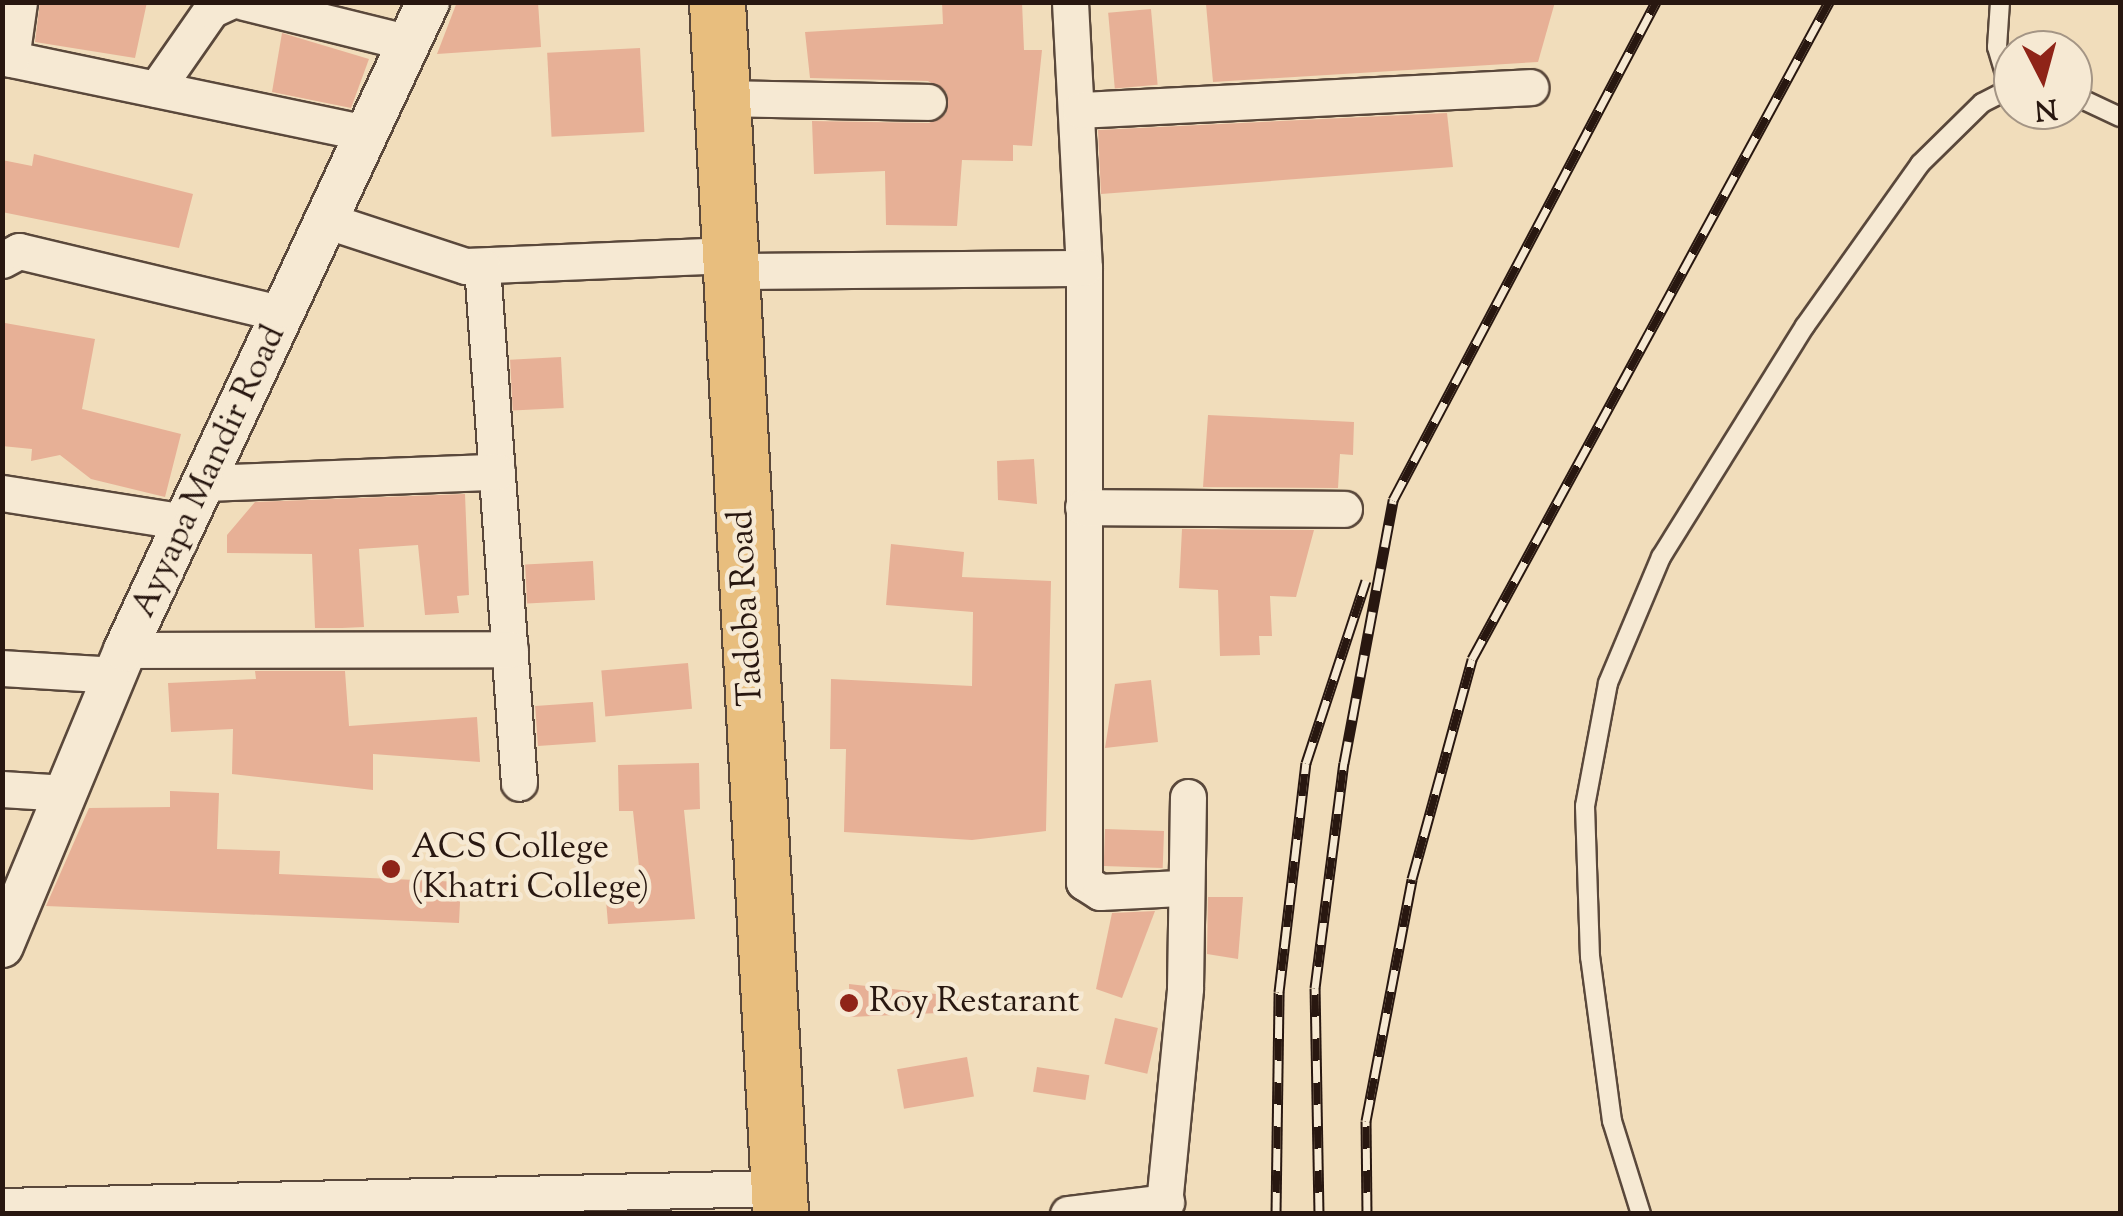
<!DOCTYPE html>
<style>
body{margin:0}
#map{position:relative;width:2123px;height:1216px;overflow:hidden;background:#f1ddbb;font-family:"Sorts Mill Goudy",serif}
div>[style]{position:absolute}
.building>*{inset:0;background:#e7b096;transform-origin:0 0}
.roads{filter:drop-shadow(2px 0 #5a483b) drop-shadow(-2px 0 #5a483b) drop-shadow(0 2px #5a483b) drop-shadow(0 -2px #5a483b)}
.service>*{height:18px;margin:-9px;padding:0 9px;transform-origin:9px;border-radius:9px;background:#f6e9d3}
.minor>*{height:35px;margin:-17.5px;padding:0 17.5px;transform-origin:17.5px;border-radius:17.5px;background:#f6e9d3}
.tertiary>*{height:42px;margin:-21px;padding:0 21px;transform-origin:21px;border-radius:21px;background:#f6e9d3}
.primary>*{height:55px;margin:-27.5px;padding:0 27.5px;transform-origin:27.5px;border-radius:27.5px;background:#e8be7e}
.rail>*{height:11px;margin-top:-5.5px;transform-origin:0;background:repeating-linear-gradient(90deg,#f6e9d3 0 22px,#281710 0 44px);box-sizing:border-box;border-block:2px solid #281710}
.dots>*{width:28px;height:28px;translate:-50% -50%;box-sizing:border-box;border:5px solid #f6e9d3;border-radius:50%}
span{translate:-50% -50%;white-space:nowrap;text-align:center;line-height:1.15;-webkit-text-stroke:9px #f6e9d3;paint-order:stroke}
.street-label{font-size:35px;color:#281710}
.poi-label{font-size:35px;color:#281710}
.left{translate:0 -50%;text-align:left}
.frame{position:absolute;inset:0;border:5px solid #281710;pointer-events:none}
.north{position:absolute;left:1993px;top:30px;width:100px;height:100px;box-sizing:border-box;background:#f6e9d3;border:2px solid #a49585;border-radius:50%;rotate:174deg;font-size:28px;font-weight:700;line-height:40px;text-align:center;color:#281710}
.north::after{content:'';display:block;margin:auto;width:35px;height:45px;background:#8f2418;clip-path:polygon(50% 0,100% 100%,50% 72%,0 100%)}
</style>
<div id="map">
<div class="building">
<div style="clip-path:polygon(40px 2px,147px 2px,135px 58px,35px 42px)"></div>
<div style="clip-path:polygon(457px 2px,538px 2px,541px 47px,437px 54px)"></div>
<div style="clip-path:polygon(942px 2px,1022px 2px,1024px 50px,1042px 50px,1032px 146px,1013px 145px,1013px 161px,962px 160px,957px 226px,886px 225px,885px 171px,814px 174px,812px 121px,929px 123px,946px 114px,947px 93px,928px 81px,810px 78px,805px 32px,943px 24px)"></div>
<div style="clip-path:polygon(1555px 2px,1538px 62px,1213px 82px,1206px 4px)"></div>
<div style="left:1151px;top:9px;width:76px;height:43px;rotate:85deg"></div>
<div style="clip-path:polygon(282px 33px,369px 59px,351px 108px,272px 92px)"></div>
<div style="left:640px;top:48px;width:84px;height:93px;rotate:87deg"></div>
<div style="clip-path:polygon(1447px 113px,1453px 167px,1101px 194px,1098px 130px)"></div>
<div style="clip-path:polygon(34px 154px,193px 194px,179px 248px,2px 212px,2px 160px,32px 166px)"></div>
<div style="clip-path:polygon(5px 323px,95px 339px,82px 409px,181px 434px,165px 497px,91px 479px,60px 455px,31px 461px,32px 449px,2px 446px)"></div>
<div style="left:561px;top:357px;width:51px;height:51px;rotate:87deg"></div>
<div style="clip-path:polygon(1208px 415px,1354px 422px,1353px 455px,1340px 454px,1338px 488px,1203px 487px)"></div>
<div style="clip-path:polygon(1034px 459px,1037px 504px,998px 500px,997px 461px)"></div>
<div style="clip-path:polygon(465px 494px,469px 595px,457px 596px,459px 613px,425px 615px,418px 545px,359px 549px,364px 627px,342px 628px,315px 628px,312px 554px,227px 553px,227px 535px,255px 502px)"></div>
<div style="clip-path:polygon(1182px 529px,1314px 530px,1296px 597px,1270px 596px,1272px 636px,1259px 636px,1260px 655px,1220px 656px,1218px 590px,1179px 588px)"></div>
<div style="clip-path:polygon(891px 544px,964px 552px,962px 577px,1051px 581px,1046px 831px,972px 840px,844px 832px,846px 749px,830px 749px,831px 679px,972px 686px,973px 612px,886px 605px)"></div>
<div style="left:593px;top:561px;width:39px;height:68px;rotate:87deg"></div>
<div style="left:688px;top:663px;width:46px;height:87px;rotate:85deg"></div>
<div style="clip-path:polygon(255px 671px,345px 671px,349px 726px,477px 717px,480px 762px,373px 754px,373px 790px,232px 774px,233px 729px,171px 732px,168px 683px,256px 679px)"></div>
<div style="clip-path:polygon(1151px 680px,1158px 742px,1105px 748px,1115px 684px)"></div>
<div style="left:593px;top:702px;width:40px;height:58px;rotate:86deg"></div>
<div style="clip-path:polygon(699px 763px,700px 809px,684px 810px,695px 919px,608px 924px,605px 888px,641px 885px,633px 811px,619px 811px,618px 765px)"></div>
<div style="clip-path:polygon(170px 791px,219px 793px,217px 849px,280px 851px,279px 874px,461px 882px,459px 923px,46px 906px,89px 808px,170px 807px)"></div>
<div style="left:1164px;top:831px;width:37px;height:59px;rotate:92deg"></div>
<div style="clip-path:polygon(1208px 897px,1243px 897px,1238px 959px,1207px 954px)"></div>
<div style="clip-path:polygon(1155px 911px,1122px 998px,1096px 989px,1112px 913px)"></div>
<div style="clip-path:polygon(849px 984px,962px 997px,961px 1012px,850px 1017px)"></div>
<div style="left:1115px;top:1018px;width:44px;height:47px;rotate:13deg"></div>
<div style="left:967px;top:1057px;width:40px;height:71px;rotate:80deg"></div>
<div style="left:1037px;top:1067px;width:53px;height:25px;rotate:9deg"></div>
</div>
<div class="roads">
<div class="service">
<div style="left:2000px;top:2px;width:45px;rotate:93.8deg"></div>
<div style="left:1997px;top:47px;width:42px;rotate:73.3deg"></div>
<div style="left:2073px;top:95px;width:52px;rotate:25.1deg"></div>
<div style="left:1641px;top:1214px;width:97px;rotate:-107.3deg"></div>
<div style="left:1612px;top:1121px;width:165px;rotate:-97.6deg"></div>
<div style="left:1590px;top:957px;width:151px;rotate:-91.9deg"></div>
<div style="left:1585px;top:806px;width:125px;rotate:-79.4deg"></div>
<div style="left:1608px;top:683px;width:137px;rotate:-67.2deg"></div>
<div style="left:1661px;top:557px;width:272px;rotate:-58.1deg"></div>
<div style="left:1805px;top:326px;width:199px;rotate:-54.6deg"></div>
<div style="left:1920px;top:164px;width:87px;rotate:-44.5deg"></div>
<div style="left:1982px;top:103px;width:35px;rotate:-27deg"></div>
</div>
<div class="minor">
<div style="left:244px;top:2px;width:171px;rotate:13.9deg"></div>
<div style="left:1070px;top:2px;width:266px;rotate:87deg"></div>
<div style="left:1084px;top:268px;width:614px;rotate:90deg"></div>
<div style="left:1084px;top:882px;width:19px;rotate:32deg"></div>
<div style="left:1100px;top:892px;width:80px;rotate:-2.9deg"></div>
<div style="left:2px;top:57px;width:375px;rotate:11.8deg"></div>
<div style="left:11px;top:59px;width:58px;rotate:-82deg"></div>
<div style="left:156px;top:89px;width:96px;rotate:-55.2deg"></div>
<div style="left:211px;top:10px;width:19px;rotate:-25deg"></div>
<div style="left:722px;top:98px;width:206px;rotate:1.1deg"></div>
<div style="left:1080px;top:110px;width:451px;rotate:-2.9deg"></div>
<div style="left:328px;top:221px;width:145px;rotate:18.1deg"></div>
<div style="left:466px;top:266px;width:264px;rotate:-2.4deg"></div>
<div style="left:2px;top:260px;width:19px;rotate:-28deg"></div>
<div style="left:19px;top:251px;width:272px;rotate:13.4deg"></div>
<div style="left:482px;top:266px;width:518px;rotate:85.91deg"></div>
<div style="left:731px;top:271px;width:353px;rotate:-0.5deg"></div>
<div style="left:204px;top:483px;width:293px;rotate:-2.2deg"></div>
<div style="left:2px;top:493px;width:186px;rotate:9deg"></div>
<div style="left:1083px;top:507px;width:261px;rotate:0.4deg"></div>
<div style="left:125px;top:650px;width:385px;rotate:-0.1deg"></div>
<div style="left:2px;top:668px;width:113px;rotate:3.5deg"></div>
<div style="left:2px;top:789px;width:64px;rotate:3.6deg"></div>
<div style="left:2px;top:1206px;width:776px;rotate:-1.33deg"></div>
<div style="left:1068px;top:1214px;width:99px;rotate:-7deg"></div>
<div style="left:1163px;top:1214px;width:227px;rotate:-84.4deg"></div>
<div style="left:1185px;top:988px;width:191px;rotate:-89.1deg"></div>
</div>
<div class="tertiary">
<div style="left:2px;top:946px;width:321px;rotate:-67.4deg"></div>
<div style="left:125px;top:650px;width:715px;rotate:-64.94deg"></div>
</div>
<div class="primary">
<div style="left:717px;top:2px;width:1214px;rotate:87.02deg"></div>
</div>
</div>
<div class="rail">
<div style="left:1276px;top:1214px;width:222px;rotate:-89.2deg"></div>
<div style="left:1279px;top:992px;width:231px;rotate:-83.3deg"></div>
<div style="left:1306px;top:763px;width:192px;rotate:-71.8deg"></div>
<div style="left:1319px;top:1214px;width:226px;rotate:-91deg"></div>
<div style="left:1315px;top:988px;width:227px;rotate:-82.7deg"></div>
<div style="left:1344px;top:763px;width:268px;rotate:-79.4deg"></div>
<div style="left:1393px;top:500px;width:563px;rotate:-62.16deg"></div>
<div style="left:1367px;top:1214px;width:93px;rotate:-90.6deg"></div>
<div style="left:1366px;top:1121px;width:246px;rotate:-79.2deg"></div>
<div style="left:1412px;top:879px;width:228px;rotate:-74.7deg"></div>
<div style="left:1472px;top:659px;width:748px;rotate:-61.48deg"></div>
</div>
<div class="dots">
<div style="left:391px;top:869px;background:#8f2418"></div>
<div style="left:849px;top:1003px;background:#8f2418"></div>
</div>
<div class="street-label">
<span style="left:210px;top:472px;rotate:-65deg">Ayyapa Mandir Road</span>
<span style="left:748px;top:608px;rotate:-93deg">Tadoba Road</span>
</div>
<div class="poi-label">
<span class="left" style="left:411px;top:869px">ACS College<br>(Khatri College)</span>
<span class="left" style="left:869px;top:1003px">Roy Restarant</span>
</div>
<div class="frame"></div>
<div class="north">N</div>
</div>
